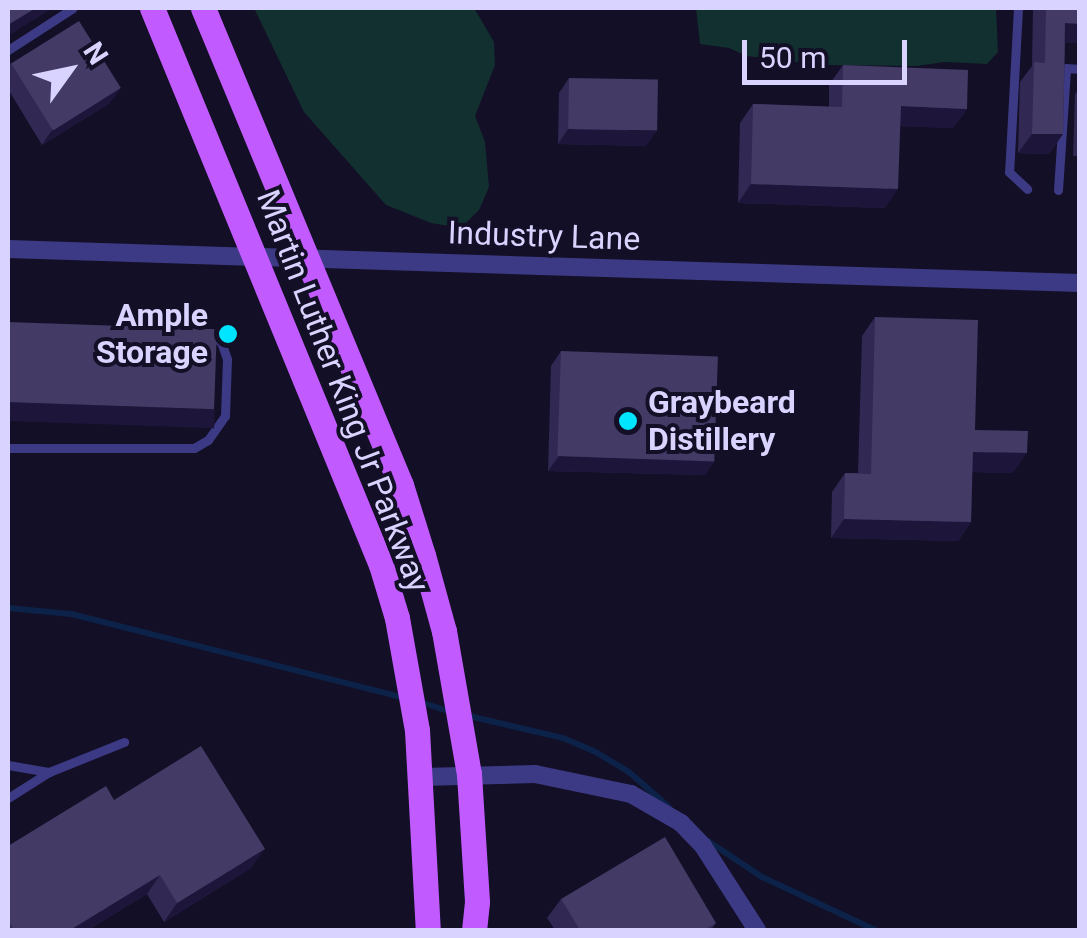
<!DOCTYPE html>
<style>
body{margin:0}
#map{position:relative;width:1087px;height:938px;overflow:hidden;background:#130f26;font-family:Roboto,sans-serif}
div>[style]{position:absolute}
.green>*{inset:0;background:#12302f}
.stream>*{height:6px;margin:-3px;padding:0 3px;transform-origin:3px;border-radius:3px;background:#0c2248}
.lane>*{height:9px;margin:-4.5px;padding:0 4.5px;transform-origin:4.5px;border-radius:4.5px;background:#3d3a85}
.street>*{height:18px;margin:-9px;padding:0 9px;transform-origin:9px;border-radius:9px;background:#3d3a85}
.primary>*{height:25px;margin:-12.5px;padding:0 12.5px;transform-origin:12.5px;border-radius:12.5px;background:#c25bff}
.wall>*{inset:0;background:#312854}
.shaded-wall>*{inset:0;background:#1d163a;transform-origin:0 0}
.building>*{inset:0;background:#433a66;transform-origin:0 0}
.dots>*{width:28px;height:28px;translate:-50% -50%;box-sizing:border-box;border:5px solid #130f26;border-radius:50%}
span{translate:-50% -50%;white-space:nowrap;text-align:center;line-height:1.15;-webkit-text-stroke:8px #130f26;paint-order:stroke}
.street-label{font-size:32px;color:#d9d4ff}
.poi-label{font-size:32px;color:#d9d4ff;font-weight:700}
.right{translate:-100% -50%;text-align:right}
.left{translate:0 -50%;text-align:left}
.frame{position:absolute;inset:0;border:10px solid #d9d4ff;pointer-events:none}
.north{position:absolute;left:20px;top:20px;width:100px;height:100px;-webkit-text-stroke:8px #130f26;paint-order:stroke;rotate:57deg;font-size:28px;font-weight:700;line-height:40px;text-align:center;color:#d9d4ff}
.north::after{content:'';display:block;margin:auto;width:35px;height:45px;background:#d9d4ff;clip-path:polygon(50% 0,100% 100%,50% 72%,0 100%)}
.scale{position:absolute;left:742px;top:40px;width:165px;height:45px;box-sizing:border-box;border:5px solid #d9d4ff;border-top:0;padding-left:12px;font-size:30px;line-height:35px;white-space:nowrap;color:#d9d4ff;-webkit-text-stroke:8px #130f26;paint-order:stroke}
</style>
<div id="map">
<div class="green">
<div style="clip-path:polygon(254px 8px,474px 8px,494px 42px,495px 65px,475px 116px,485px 142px,489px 187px,479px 210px,461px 228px,431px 223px,386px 205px,304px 112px)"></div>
<div style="clip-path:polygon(696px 8px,996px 8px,998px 52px,987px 64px,944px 62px,917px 66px,821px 65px,747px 56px,729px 48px,700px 44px)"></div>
</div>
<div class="stream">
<div style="left:8px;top:608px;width:63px;rotate:5.4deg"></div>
<div style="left:71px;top:614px;width:344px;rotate:14.1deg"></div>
<div style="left:417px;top:701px;width:38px;rotate:18deg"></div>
<div style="left:465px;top:715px;width:101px;rotate:13.2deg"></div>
<div style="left:563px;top:738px;width:34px;rotate:23deg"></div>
<div style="left:594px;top:751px;width:41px;rotate:31deg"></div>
<div style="left:629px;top:772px;width:53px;rotate:41.2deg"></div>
<div style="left:708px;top:841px;width:65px;rotate:33.7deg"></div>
<div style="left:762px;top:877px;width:125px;rotate:25.1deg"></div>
</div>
<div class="lane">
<div style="left:1018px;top:8px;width:164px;rotate:93.1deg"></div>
<div style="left:1009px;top:172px;width:25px;rotate:43deg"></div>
<div style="left:8px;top:50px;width:77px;rotate:-32.9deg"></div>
<div style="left:1058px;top:190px;width:122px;rotate:-86.2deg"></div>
<div style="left:1066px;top:68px;width:14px;rotate:4deg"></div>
<div style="left:8px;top:448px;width:186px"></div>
<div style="left:194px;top:448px;width:16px;rotate:-30deg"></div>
<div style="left:208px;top:440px;width:29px;rotate:-55deg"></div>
<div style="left:225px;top:416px;width:57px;rotate:-88deg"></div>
<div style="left:227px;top:359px;width:18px;rotate:-109deg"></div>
<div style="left:221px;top:342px;width:14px;rotate:-146deg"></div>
<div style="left:8px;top:765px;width:42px;rotate:9.7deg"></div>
<div style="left:8px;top:798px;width:49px;rotate:-32.4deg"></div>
<div style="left:49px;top:772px;width:81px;rotate:-21.8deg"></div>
</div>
<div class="street">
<div style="left:8px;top:249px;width:1073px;rotate:1.82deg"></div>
<div style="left:422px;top:777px;width:113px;rotate:-1.5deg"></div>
<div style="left:535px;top:774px;width:98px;rotate:11.8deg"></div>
<div style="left:631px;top:794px;width:58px;rotate:30.1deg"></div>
<div style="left:681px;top:823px;width:32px;rotate:46deg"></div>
<div style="left:703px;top:846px;width:100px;rotate:57.3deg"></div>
</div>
<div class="primary">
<div style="left:152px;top:8px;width:602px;rotate:67.65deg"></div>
<div style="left:381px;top:565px;width:55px;rotate:73.2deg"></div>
<div style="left:397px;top:618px;width:114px;rotate:79.9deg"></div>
<div style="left:417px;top:730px;width:200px;rotate:86.9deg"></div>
<div style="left:203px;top:8px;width:516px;rotate:67.46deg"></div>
<div style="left:401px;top:485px;width:73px;rotate:72.6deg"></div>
<div style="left:423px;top:555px;width:79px;rotate:74.6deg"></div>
<div style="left:444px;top:631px;width:145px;rotate:80.1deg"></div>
<div style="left:469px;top:774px;width:128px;rotate:86.4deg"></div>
<div style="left:477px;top:902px;width:28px;rotate:96deg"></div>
</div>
<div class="wall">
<div style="clip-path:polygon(1033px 8px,1080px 8px,1065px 43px,1063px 134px,1049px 154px,1018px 153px,1020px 82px,1032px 66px)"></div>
<div style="clip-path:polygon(11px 63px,110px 103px,42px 145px,8px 89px,8px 67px)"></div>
<div style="clip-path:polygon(843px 65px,967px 109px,953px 128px,900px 126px,885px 208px,738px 203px,740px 123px,753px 104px,829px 107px,829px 85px)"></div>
<div style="clip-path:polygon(569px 78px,646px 146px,558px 144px,559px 93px)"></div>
<div style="clip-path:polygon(1080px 88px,1080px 156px,1073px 156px,1075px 94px)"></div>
<div style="clip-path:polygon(875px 317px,1013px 473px,972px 472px,971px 522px,958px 541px,831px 538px,832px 492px,845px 473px,858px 473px,862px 336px)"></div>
<div style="clip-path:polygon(561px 351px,705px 475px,548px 471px,551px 366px)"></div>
<div style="clip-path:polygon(114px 800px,251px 868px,164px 922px,147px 894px,88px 930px,8px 930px,8px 846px)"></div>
<div style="clip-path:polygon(561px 899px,716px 923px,711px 930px,555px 930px,547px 918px)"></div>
</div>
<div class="shaded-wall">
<div style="clip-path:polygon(36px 8px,53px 8px,8px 36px,8px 25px)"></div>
<div style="clip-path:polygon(1065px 23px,1080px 24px,1080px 43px,1052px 43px)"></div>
<div style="clip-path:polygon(121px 88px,110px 103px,42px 145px,52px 130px)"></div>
<div style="clip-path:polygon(901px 106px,967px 109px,953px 128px,887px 126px)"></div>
<div style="clip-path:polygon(568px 129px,657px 131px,646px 146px,558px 144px)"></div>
<div style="clip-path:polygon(1032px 134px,1063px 134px,1049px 154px,1018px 153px)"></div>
<div style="clip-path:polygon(751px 184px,898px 189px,885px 208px,738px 203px)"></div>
<div style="left:8px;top:402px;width:207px;height:19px;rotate:2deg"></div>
<div style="clip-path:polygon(973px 452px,1027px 453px,1013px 473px,959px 472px)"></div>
<div style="clip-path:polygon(559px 456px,715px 461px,705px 475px,548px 471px)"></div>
<div style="clip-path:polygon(844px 519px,971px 522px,958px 541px,831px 538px)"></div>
<div style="clip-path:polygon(265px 849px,251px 868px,164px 922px,177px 903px)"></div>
<div style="clip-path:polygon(160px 875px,147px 894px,88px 930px,70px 930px)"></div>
</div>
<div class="building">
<div style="clip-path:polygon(8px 8px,36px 8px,8px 25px)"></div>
<div style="clip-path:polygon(1046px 8px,1080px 8px,1080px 24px,1065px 23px,1063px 134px,1032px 134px,1034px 62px,1045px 63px)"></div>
<div style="left:79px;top:21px;width:79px;height:80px;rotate:58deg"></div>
<div style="clip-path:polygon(843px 65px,968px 70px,967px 109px,901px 106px,898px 189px,751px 184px,753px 104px,842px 107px)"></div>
<div style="left:569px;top:78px;width:89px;height:51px;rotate:1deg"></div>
<div style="clip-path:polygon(875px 317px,978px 320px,975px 430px,1028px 431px,1027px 453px,973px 452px,971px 522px,844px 519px,845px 473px,871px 474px)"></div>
<div style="left:8px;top:322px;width:209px;height:80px;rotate:2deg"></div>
<div style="left:561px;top:351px;width:157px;height:105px;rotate:2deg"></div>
<div style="clip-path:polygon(201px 746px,265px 849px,177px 903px,160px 875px,70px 930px,14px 930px,8px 920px,8px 846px,106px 786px,114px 800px)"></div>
<div style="clip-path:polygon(665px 837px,716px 923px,704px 930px,580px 930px,561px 899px)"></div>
</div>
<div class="dots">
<div style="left:228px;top:334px;background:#00e5ff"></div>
<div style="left:628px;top:421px;background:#00e5ff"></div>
</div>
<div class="street-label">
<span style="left:544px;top:236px;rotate:2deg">Industry Lane</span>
<span style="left:343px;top:391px;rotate:69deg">Martin Luther King Jr Parkway</span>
</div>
<div class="poi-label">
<span class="right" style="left:208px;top:334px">Ample<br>Storage</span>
<span class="left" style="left:648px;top:421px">Graybeard<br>Distillery</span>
</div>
<div class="frame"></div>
<div class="north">N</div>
<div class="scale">50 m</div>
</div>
